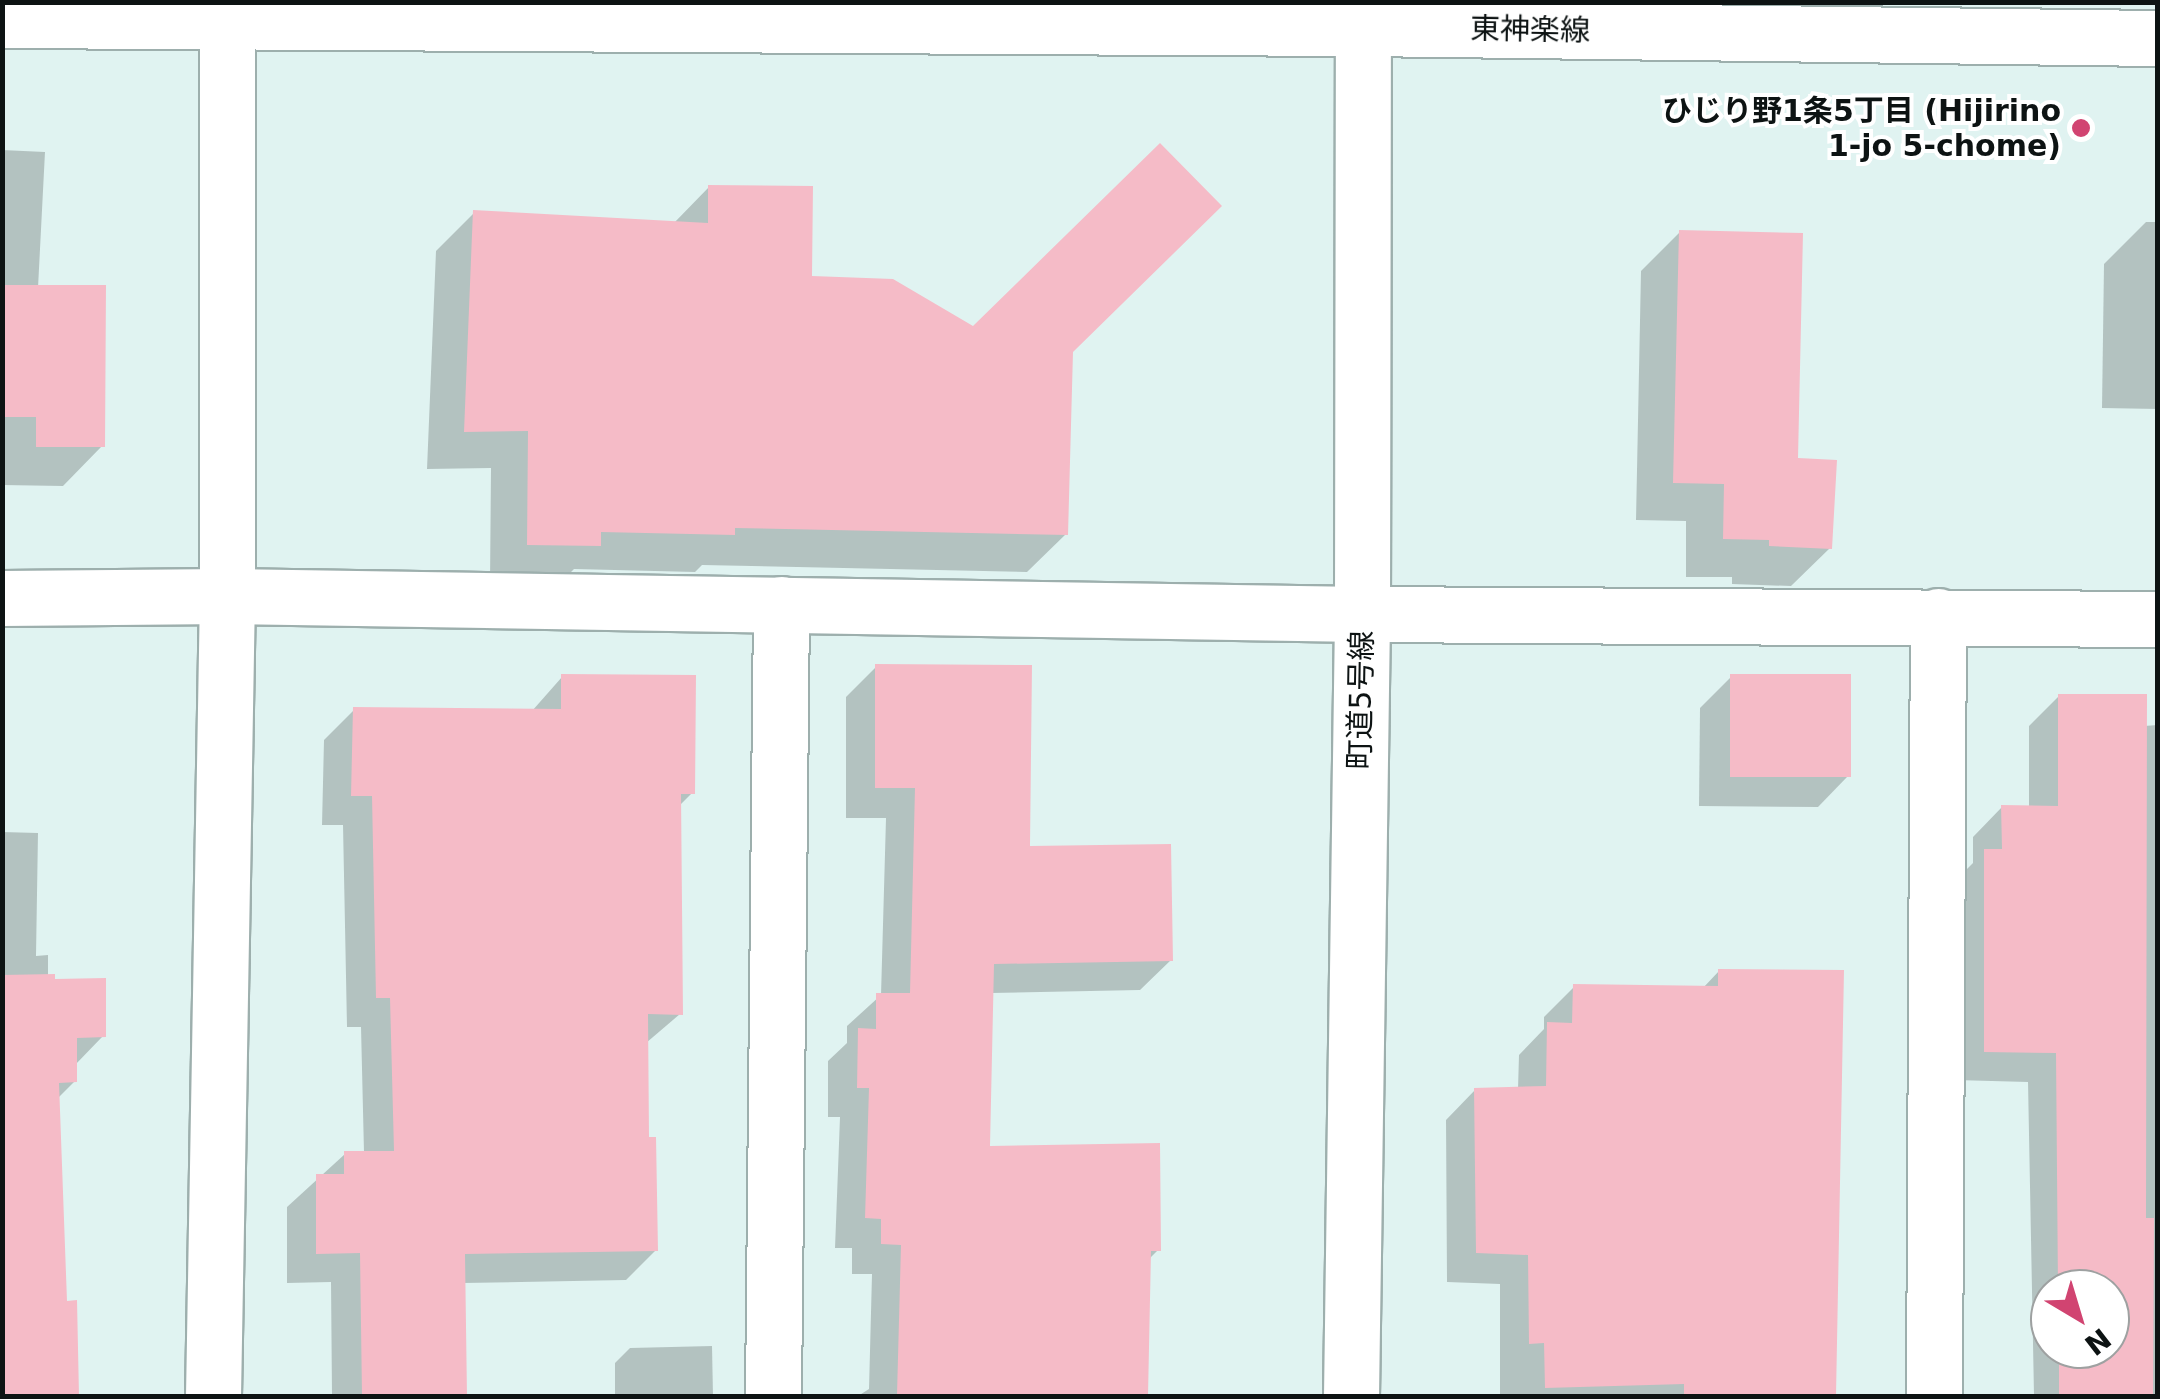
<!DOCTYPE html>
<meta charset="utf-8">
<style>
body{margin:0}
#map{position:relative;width:2160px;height:1399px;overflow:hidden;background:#e0f3f1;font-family:"DejaVu Sans","Noto Sans JP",sans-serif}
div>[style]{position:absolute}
.shadow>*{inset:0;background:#0003}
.building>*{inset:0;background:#f5bbc7;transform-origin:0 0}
.roads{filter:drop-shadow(2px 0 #9dafad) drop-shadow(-2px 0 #9dafad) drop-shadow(0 2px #9dafad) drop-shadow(0 -2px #9dafad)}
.street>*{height:55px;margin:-27.5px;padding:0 27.5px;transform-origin:27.5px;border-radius:27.5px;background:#fff}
.secondary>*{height:55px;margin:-27.5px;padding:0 27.5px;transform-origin:27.5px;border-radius:27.5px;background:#fff}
.dots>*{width:28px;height:28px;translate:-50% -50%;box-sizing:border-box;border:5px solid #fff;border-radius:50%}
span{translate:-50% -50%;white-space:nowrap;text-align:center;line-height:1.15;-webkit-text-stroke:8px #fff;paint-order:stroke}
.street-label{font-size:30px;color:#0d1313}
.poi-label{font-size:30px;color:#0d1313;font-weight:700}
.right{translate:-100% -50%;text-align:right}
.frame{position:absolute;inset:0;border:5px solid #0d1313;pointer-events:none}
.north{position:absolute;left:2030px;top:1269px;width:100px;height:100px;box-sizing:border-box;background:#fff;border:2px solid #9ea1a1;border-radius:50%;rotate:142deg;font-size:28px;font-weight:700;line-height:40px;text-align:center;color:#0d1313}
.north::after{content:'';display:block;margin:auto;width:35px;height:45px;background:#d14471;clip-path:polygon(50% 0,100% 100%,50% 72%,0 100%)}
</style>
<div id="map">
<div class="shadow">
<div style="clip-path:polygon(2px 150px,45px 152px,38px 288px,102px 446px,63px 486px,2px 485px)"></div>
<div style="clip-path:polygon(709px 187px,809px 279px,973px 329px,1066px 534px,1027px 572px,702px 565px,695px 572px,574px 569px,560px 583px,490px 582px,491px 468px,427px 469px,436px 251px,474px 213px,673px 224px)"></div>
<div style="clip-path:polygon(2146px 222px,2158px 222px,2158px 409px,2102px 408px,2104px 264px)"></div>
<div style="clip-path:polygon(1680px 232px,1796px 461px,1830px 548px,1791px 586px,1732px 584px,1732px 577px,1686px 577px,1686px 521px,1636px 520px,1641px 271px)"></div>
<div style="clip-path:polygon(876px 667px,1028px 849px,1171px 960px,1140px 990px,991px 993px,988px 1149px,1158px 1250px,1148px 1260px,1146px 1396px,858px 1396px,869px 1389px,872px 1274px,852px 1274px,852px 1248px,835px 1248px,840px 1117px,828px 1117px,828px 1061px,847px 1043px,847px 1026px,881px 995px,886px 818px,846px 818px,846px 697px)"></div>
<div style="clip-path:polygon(562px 677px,692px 793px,679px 806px,680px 1014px,646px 1043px,647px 1140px,656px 1250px,626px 1280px,463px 1283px,466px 1396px,332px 1396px,331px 1282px,287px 1283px,287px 1207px,345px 1154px,364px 1153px,361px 1027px,347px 1027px,343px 825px,322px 825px,324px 740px,354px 710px,532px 711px)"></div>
<div style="clip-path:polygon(1731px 677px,1848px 776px,1818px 807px,1699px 806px,1700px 708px)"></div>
<div style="clip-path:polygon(evenodd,2059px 696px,2144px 726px,2158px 725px,2158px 1396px,2034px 1396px,2028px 1082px,1955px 1080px,1955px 881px,1973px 863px,1973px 837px,2002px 807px,2029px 808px,2029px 726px,2059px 696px,2050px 1289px,2110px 1289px,2110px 1349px,2050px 1349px,2050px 1289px)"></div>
<div style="clip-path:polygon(2px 832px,38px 833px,36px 956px,48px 955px,48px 981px,103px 1036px,75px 1065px,75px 1081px,57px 1099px,64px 1303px,75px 1303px,76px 1396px,2px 1396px)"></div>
<div style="clip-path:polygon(1719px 971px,1841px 973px,1835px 1396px,1500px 1396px,1500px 1284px,1447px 1282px,1446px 1120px,1475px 1090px,1518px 1089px,1519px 1055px,1544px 1029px,1544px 1017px,1574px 987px,1702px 989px)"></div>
<div style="clip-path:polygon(712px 1346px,713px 1396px,615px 1396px,615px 1363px,630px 1348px)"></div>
</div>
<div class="building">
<div style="clip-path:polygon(1160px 143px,1222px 206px,1073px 352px,1068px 535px,735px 528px,735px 535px,601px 532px,601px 546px,527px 545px,528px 431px,464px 432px,473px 210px,708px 223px,708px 185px,813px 186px,812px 276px,893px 279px,973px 326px)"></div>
<div style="clip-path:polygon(1679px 230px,1803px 233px,1798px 458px,1837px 460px,1832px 549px,1769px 546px,1769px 540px,1723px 539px,1724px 484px,1673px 483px)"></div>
<div style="clip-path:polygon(2px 285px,106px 285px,105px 447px,36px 447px,36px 417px,2px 417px)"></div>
<div style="clip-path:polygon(875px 664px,1032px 665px,1030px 846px,1171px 844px,1173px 961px,994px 964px,990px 1146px,1160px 1143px,1161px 1251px,1151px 1251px,1148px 1396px,897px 1395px,901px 1245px,881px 1244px,881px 1219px,865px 1218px,869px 1088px,857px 1088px,858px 1028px,876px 1029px,876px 993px,910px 993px,915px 788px,875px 788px)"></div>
<div style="clip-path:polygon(561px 674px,696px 675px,695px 794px,681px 794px,683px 1015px,648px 1014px,649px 1137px,656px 1137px,658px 1251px,465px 1254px,467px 1396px,362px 1396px,360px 1253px,316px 1254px,316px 1174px,344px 1174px,344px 1151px,394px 1151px,390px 998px,376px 998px,372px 796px,351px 796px,353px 707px,561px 709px)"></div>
<div style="left:1851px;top:674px;width:103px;height:121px;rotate:90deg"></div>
<div style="clip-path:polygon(2058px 694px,2147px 694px,2146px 1218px,2154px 1218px,2153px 1396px,2059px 1396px,2059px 1349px,2110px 1349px,2110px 1289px,2058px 1289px,2056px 1053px,1984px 1052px,1984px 849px,2002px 849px,2001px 805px,2058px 806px)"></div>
<div style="clip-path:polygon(1718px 969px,1844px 970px,1836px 1396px,1684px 1396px,1684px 1384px,1545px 1388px,1544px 1343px,1529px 1344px,1528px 1255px,1476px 1253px,1474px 1088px,1546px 1086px,1547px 1022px,1572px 1023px,1573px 984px,1718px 986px)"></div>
<div style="clip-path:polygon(55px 974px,55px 979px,106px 978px,106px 1037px,77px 1038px,77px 1082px,59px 1083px,67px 1301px,77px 1300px,79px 1396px,2px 1396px,2px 975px)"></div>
</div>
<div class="roads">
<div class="street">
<div style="left:2px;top:598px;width:225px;rotate:-0.5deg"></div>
<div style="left:227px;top:596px;width:1135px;rotate:0.91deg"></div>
<div style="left:1362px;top:614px;width:796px;rotate:0.36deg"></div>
<div style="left:213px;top:1396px;width:800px;rotate:-89deg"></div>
<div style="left:227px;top:596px;width:594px;rotate:-90deg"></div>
<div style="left:773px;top:1396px;width:792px;rotate:-89.42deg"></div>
<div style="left:1934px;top:1396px;width:780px;rotate:-89.71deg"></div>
</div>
<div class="secondary">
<div style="left:2px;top:20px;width:1360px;rotate:0.34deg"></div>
<div style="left:1362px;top:28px;width:796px;rotate:0.72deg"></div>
<div style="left:1351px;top:1396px;width:782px;rotate:-89.19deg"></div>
<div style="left:1362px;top:614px;width:612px;rotate:-89.91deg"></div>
</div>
</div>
<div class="dots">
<div style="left:2081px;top:128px;background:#d14471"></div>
</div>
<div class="street-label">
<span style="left:1530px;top:30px;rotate:1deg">東神楽線</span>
<span style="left:1361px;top:700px;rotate:-89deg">町道5号線</span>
</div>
<div class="poi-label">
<span class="right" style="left:2061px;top:128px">ひじり野1条5丁目 (Hijirino<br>1-jo 5-chome)</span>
</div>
<div class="frame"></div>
<div class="north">N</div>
</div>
